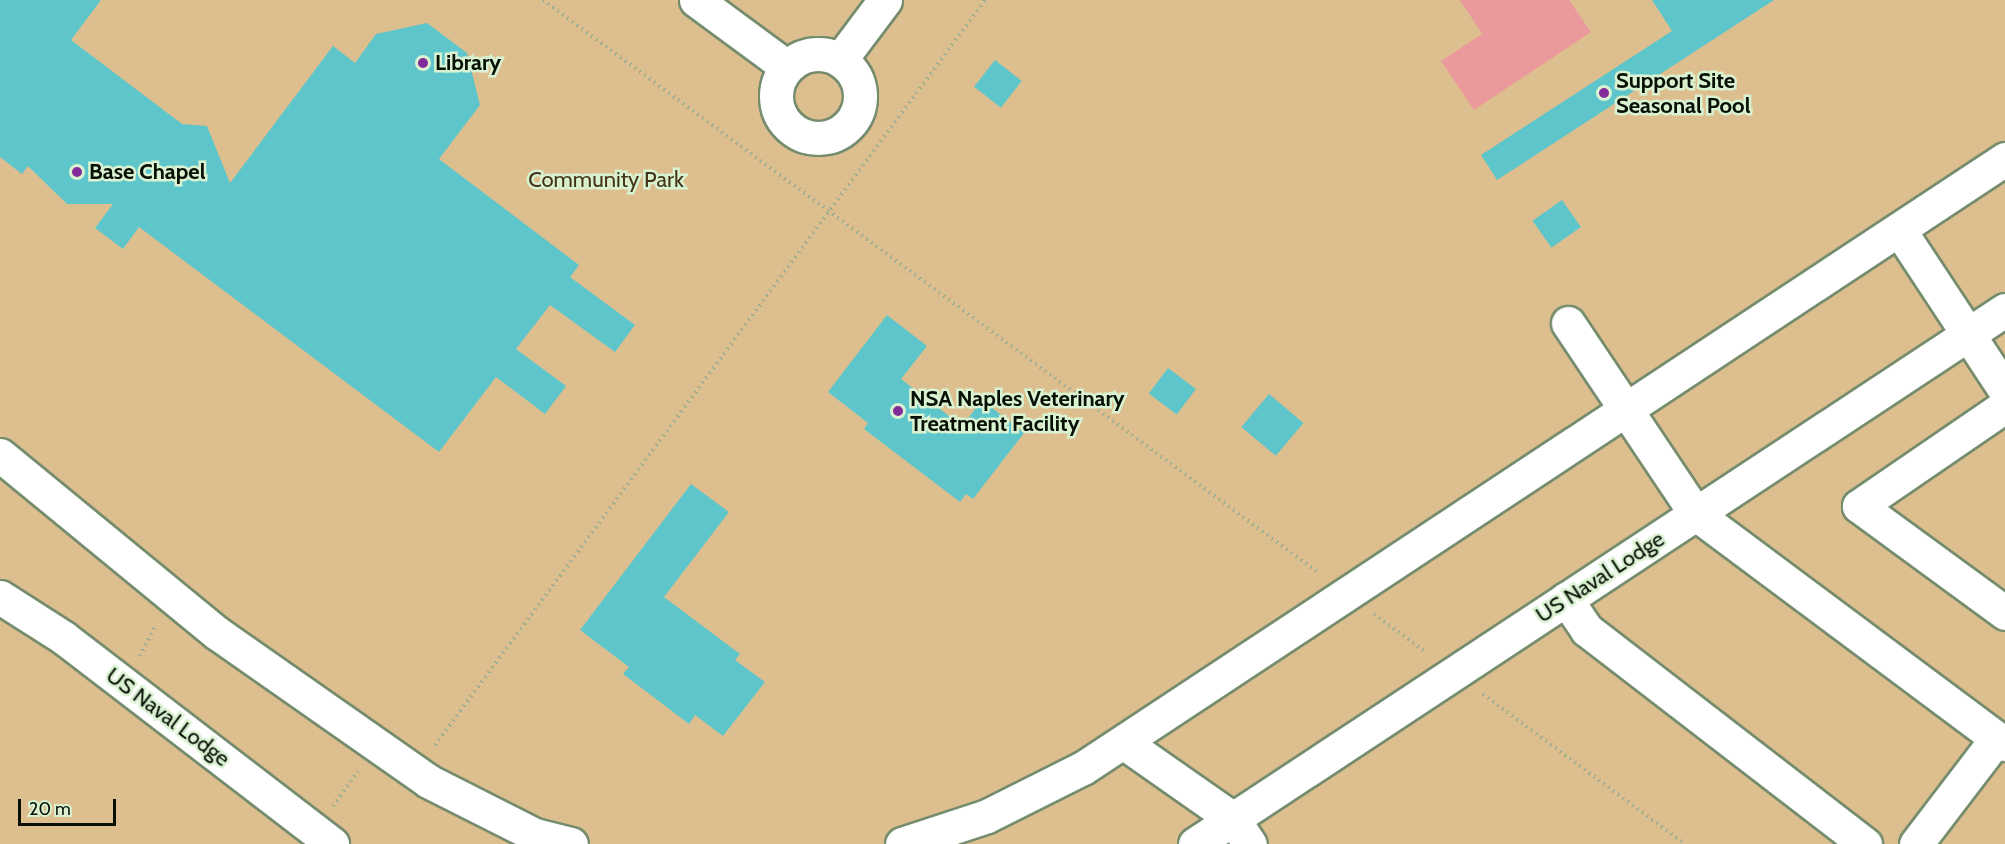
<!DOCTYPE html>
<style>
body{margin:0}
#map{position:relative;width:2005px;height:844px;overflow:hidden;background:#d9f2d1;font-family:Cabin,sans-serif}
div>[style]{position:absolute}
.green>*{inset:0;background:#ddbf8f;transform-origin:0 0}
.water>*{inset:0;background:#ea9a9c}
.building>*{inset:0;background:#5ec6ca;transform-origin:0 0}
.path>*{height:4px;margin-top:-2px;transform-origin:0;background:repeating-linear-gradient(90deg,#98ac92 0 1.5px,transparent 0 6px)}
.roads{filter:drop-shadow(2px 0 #758c6d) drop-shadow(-2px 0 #758c6d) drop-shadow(0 2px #758c6d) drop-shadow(0 -2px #758c6d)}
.minor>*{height:33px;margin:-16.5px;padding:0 16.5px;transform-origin:16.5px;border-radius:16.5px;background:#fff}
.minor>.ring{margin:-16.5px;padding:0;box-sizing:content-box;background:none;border:33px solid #fff;border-radius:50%}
.dots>*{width:16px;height:16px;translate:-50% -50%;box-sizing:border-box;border:3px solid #d9f2d1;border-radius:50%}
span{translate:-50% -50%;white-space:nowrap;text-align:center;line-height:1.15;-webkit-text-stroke:5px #d9f2d1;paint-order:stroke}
.poi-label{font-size:22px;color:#081006;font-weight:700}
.left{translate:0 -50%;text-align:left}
.park-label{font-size:22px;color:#443316}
.street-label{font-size:22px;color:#081006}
.scale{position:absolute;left:18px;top:799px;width:98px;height:27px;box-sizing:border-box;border:3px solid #081006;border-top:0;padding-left:8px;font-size:18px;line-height:21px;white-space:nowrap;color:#081006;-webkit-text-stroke:4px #d9f2d1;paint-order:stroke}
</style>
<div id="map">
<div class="green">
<div style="left:0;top:0;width:2005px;height:844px"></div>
</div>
<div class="water">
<div style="clip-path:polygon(1460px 0,1569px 0,1591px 32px,1474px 110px,1441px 61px,1482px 34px)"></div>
</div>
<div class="building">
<div style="clip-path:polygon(0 0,101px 0,71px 40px,182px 124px,207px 126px,230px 183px,333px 46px,355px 63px,376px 34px,427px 23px,467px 53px,480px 105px,439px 159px,579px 265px,570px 277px,635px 325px,615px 352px,550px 305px,516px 349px,566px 386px,545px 414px,496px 377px,439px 452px,139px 227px,123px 249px,95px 228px,113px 204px,67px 204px,28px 166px,22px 174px,0 157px)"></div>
<div style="clip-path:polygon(1652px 0,1774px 0,1497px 180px,1481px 155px,1672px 31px)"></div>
<div style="left:995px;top:60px;width:34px;height:34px;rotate:38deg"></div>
<div style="left:1562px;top:200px;width:33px;height:36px;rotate:55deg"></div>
<div style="clip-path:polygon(887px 315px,927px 346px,901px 379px,962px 426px,982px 400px,1024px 433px,973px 499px,966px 494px,960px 502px,864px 429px,868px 423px,828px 392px)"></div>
<div style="left:1168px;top:368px;width:35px;height:32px;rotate:37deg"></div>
<div style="left:1269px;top:394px;width:45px;height:43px;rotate:40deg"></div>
<div style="clip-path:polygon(691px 484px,729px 512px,664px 597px,740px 654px,735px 660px,765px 682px,723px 736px,695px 715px,689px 724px,623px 674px,629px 667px,580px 630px)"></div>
</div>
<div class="path">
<div style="left:543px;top:0;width:966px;rotate:36.45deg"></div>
<div style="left:1374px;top:614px;width:64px;rotate:36.2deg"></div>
<div style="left:140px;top:656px;width:34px;rotate:-63deg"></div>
<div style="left:1483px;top:694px;width:252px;rotate:36.6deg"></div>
<div style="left:435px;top:745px;width:926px;rotate:-53.56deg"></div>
<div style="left:333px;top:806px;width:43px;rotate:-54.5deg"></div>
</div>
<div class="roads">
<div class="minor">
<div style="left:696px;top:0;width:113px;rotate:36.4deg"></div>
<div class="ring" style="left:776px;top:54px;width:51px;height:51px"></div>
<div style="left:840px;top:60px;width:75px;rotate:-53.1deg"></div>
<div style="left:1900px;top:231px;width:191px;rotate:56.6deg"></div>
<div style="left:1568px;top:323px;width:230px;rotate:56.2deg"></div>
<div style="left:1696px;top:514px;width:385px;rotate:36.7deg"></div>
<div style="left:2005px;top:406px;width:177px;rotate:145.6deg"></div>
<div style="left:1859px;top:506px;width:181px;rotate:36.2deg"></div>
<div style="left:0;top:455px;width:281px;rotate:39.4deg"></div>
<div style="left:217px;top:633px;width:258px;rotate:35deg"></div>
<div style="left:428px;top:781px;width:120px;rotate:26.8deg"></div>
<div style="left:535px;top:835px;width:37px;rotate:14deg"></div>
<div style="left:0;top:597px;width:76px;rotate:32.6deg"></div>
<div style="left:64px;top:638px;width:338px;rotate:37.5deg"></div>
<div style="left:1566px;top:599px;width:37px;rotate:56deg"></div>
<div style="left:1587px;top:630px;width:351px;rotate:37.6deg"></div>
<div style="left:1123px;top:742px;width:134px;rotate:35deg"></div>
<div style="left:1233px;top:819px;width:30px;rotate:56deg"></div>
<div style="left:902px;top:844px;width:89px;rotate:-18.2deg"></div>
<div style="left:987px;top:816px;width:107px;rotate:-26.6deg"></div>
<div style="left:1083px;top:768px;width:1105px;rotate:-33.45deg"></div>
<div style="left:1195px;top:844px;width:970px;rotate:-33.4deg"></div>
<div style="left:1916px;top:844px;width:133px;rotate:-52.6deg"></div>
</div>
</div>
<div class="dots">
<div style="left:423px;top:63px;background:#822b99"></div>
<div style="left:1604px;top:93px;background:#822b99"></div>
<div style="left:77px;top:172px;background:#822b99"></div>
<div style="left:898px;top:411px;background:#822b99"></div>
</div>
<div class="poi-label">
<span class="left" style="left:435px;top:63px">Library</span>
<span class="left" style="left:1616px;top:93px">Support Site<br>Seasonal Pool</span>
<span class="left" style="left:89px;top:172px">Base Chapel</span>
<span class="left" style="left:910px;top:411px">NSA Naples Veterinary<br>Treatment Facility</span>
</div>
<div class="park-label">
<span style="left:606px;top:180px">Community Park</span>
</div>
<div class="street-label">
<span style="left:1600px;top:577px;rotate:-33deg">US Naval Lodge</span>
<span style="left:168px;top:717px;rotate:37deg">US Naval Lodge</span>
</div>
<div class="scale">20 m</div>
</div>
